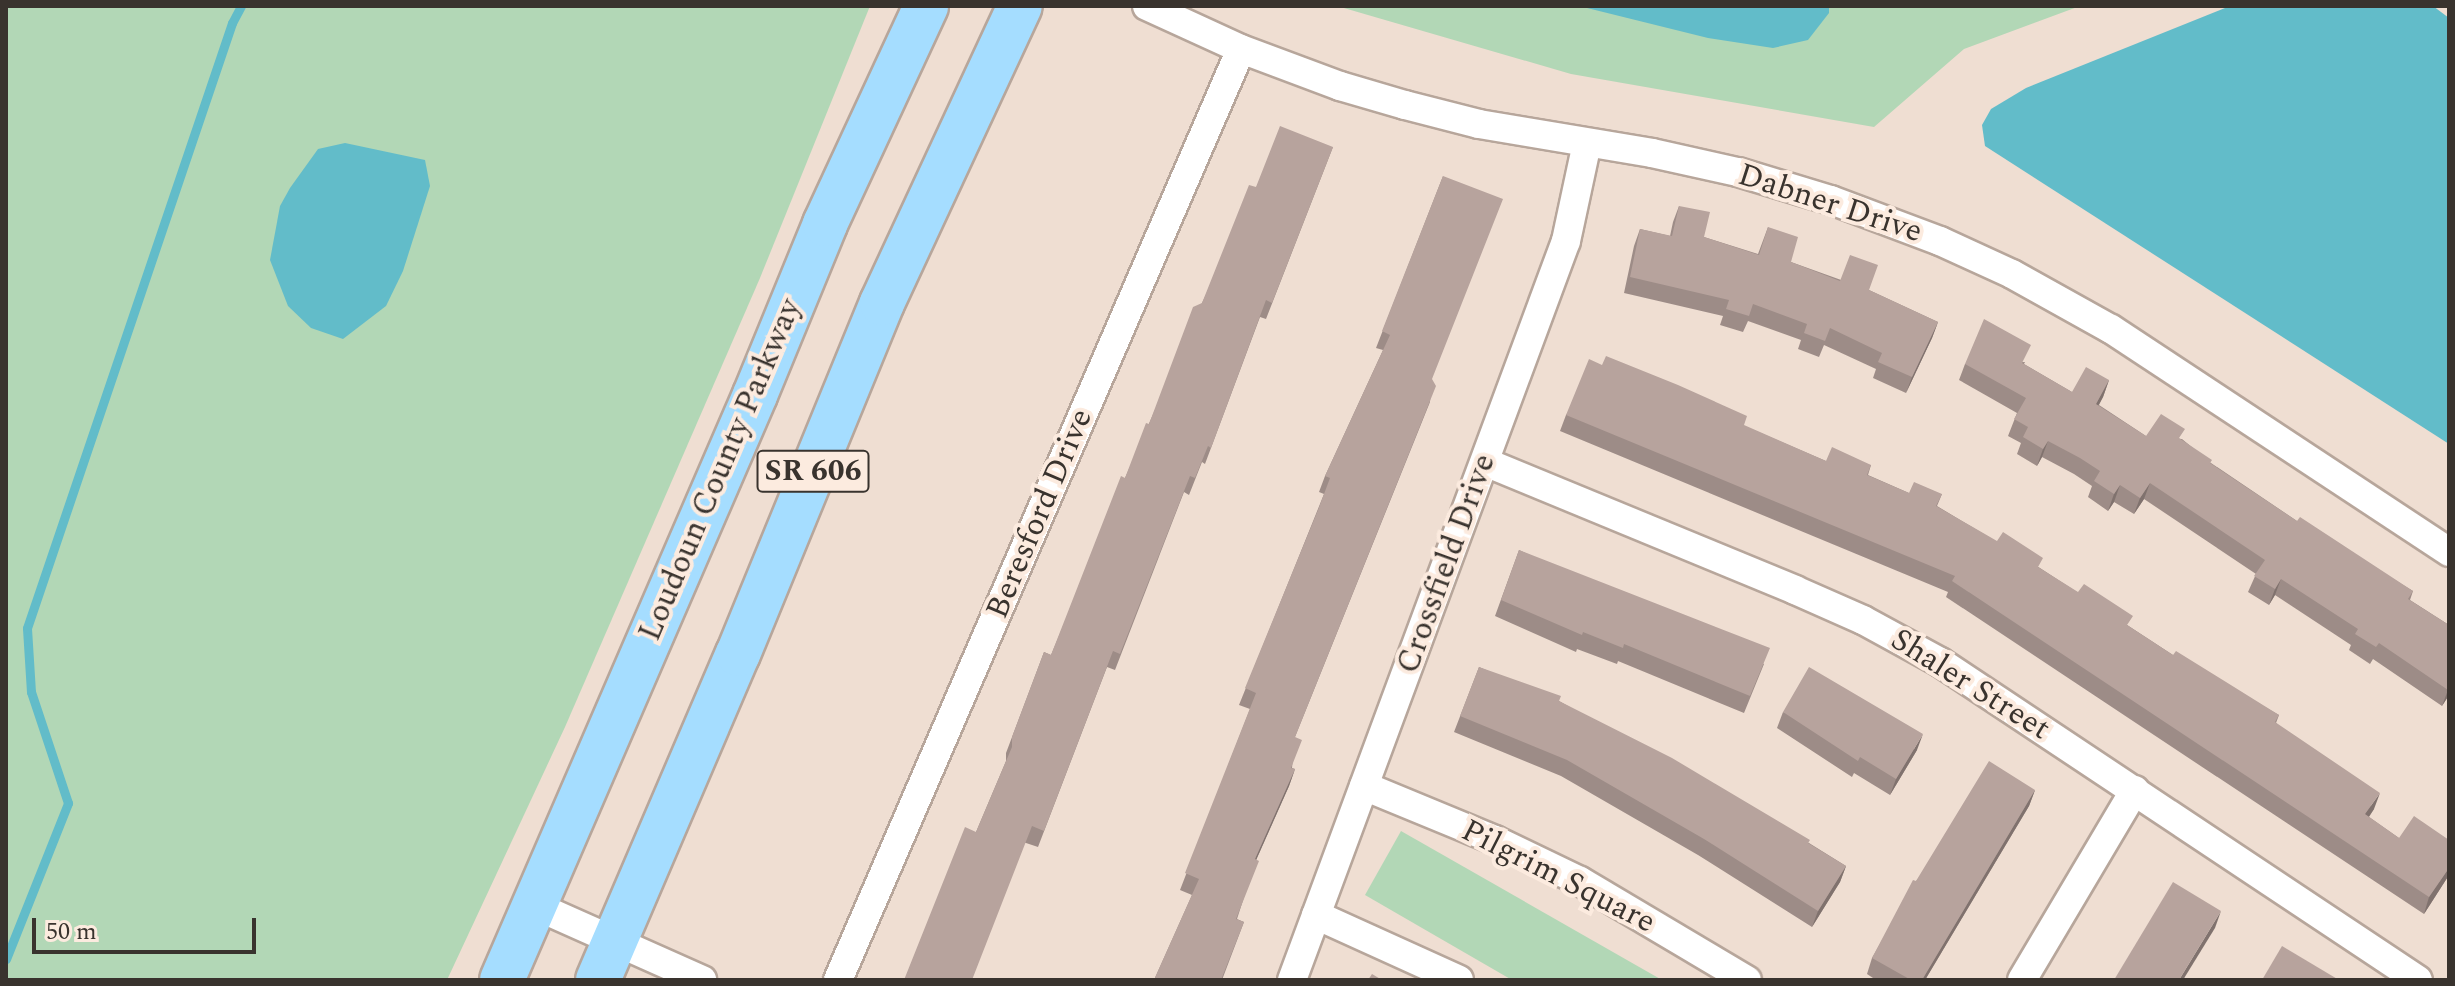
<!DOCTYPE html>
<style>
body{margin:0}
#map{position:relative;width:2455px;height:986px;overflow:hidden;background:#efded2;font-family:Spectral,serif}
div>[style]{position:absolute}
.green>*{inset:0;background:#b2d7b6}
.water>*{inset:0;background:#62bcc9}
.stream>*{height:9px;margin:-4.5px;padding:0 4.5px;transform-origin:4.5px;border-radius:4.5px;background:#62bcc9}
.roads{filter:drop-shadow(2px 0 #b7a69b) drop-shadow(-2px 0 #b7a69b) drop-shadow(0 2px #b7a69b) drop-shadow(0 -2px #b7a69b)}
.street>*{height:28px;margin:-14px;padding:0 14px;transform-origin:14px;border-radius:14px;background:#fff}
.primary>*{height:44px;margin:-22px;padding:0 22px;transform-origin:22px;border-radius:22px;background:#a5ddff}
.wall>*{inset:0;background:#9d8c87}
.shaded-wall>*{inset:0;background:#80726e}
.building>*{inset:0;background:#b7a39d}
span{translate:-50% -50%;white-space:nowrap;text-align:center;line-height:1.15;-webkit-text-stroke:8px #fcebdf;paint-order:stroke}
.shield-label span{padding:2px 6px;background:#fcebdf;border:2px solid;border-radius:6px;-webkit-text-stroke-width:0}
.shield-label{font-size:30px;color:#39332e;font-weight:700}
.street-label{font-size:32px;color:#39332e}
.frame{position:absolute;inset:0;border:8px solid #39332e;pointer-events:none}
.scale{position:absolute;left:32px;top:918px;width:224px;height:36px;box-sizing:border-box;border:4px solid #39332e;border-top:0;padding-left:10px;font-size:24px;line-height:28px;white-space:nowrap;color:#39332e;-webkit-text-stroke:6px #fcebdf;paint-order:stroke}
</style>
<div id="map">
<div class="green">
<div style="clip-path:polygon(6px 6px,870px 6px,760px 278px,565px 727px,447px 980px,6px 980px)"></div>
<div style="clip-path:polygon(1337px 6px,2080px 6px,1964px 49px,1874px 127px,1571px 74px)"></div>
<div style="clip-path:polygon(1401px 831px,1662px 980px,1512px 980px,1365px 895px)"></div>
</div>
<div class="water">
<div style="clip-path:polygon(1579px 6px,1829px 6px,1829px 13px,1808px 40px,1773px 48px,1708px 38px)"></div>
<div style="clip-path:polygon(2230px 6px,2433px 6px,2449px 18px,2449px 444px,1985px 146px,1982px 125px,1991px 109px,2026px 88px)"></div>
<div style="clip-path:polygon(345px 143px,425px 160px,430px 186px,403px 271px,386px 306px,343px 339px,311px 328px,288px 306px,270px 260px,280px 206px,290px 188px,318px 149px)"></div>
</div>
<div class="stream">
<div style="left:6px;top:959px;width:168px;rotate:-68.3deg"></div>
<div style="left:68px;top:803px;width:117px;rotate:-108.4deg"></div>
<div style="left:31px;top:692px;width:64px;rotate:-93.6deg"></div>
<div style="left:27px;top:628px;width:639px;rotate:-71.28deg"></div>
<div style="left:232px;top:23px;width:19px;rotate:-62deg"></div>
</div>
<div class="roads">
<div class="street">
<div style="left:1147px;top:6px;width:103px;rotate:24.6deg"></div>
<div style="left:1241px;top:49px;width:106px;rotate:20.5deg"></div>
<div style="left:1340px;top:86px;width:68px;rotate:16.3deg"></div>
<div style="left:1405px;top:105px;width:76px;rotate:14.4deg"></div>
<div style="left:1479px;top:124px;width:175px;rotate:9.5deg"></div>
<div style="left:1652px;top:153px;width:88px;rotate:12.5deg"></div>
<div style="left:1738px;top:172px;width:97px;rotate:16.8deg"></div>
<div style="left:1831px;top:200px;width:116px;rotate:20.6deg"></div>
<div style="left:1940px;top:241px;width:79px;rotate:24.6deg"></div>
<div style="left:2012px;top:274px;width:113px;rotate:29.1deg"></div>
<div style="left:2111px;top:329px;width:405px;rotate:33.4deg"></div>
<div style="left:1485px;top:462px;width:335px;rotate:22.4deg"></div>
<div style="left:1795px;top:590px;width:74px;rotate:23.8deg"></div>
<div style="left:1863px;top:620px;width:88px;rotate:28.6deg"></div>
<div style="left:1940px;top:662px;width:574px;rotate:33.63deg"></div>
<div style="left:1364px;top:786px;width:142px;rotate:22.4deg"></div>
<div style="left:1495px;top:840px;width:94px;rotate:25.8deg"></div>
<div style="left:1580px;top:881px;width:194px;rotate:30.7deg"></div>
<div style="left:536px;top:906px;width:182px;rotate:24deg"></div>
<div style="left:1316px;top:915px;width:157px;rotate:24.4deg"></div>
<div style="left:838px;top:980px;width:1014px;rotate:-66.59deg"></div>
<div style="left:1292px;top:980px;width:788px;rotate:-69.66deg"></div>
<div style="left:1566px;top:241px;width:100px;rotate:-77.9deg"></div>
<div style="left:2022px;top:980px;width:221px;rotate:-59.3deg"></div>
</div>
<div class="primary">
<div style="left:502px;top:980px;width:637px;rotate:-66.61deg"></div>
<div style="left:755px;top:395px;width:185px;rotate:-67.7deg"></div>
<div style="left:825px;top:224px;width:240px;rotate:-65.1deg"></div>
<div style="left:598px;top:980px;width:355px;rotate:-66.8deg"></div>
<div style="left:738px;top:654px;width:379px;rotate:-67.7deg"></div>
<div style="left:882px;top:303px;width:327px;rotate:-65.1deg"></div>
</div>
</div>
<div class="wall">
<div style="clip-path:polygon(1333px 147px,1266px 319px,1260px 317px,1205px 464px,1202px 462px,1189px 495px,1184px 492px,1115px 670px,1107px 667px,1038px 847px,1026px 843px,976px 832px,1006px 761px,1006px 753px,1044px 652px,1051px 655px,1125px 478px,1202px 303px,1256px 187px)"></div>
<div style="clip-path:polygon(1443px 176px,1430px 402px,1295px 737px,1292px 768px,1295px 769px,1289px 786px,1256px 860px,1237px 919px,1244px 922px,1222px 980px,1154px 980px,1192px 895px,1180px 890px,1250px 709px,1239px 705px,1324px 494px,1319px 492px,1325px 476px,1383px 350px,1376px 348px)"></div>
<div style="clip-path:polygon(1679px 206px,1704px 237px,1758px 254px,1768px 227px,1791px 262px,1869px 290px,1938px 322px,1932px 338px,1906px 393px,1873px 378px,1876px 369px,1824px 345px,1819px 357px,1798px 349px,1801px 340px,1748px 321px,1743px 332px,1720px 325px,1723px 316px,1624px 293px,1634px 246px,1640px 229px,1670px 236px,1673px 222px)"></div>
<div style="clip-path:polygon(2025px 362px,2024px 364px,2072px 392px,2109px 380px,2103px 397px,2099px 405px,2146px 436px,2182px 439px,2211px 463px,2297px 521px,2413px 591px,2410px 600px,2449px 625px,2449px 695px,2442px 706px,2373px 659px,2370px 664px,2349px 650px,2351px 645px,2275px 595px,2269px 605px,2248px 592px,2256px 574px,2144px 499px,2134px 514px,2114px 502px,2108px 511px,2088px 497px,2092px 486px,2074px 474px,2042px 457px,2037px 466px,2017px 454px,2021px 443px,2008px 436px,2017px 413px,1959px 380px,1965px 364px)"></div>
<div style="clip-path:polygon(1602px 365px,1826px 461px,1871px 465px,1868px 475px,1909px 493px,1942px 494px,1937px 506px,2040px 568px,2173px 655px,2279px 715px,2276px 723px,2374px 809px,2369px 817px,2399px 838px,2449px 840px,2449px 875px,2424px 914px,1946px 597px,1948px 592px,1560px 431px,1566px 415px)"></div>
<div style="clip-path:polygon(1519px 550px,1764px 664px,1744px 713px,1618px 661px,1617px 664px,1577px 649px,1576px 652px,1495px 616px)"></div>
<div style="clip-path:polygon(1479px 667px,1559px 701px,1809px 843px,1846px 866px,1840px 882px,1812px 927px,1698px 855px,1561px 776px,1454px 732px)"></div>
<div style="clip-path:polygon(1783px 712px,1917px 750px,1890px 795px,1854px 773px,1852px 777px,1777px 728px)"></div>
<div style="clip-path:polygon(2035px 790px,2029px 806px,1925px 980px,1876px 980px,1867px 974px,1872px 958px,1916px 881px)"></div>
</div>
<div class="shaded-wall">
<div style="clip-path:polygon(1938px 322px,1932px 338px,1906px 393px,1912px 377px)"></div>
<div style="clip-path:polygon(2109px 380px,2103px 397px,2090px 420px,2096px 404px)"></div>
<div style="clip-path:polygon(2048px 441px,2042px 457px,2037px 466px,2043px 449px)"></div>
<div style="clip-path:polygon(2150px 483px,2144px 499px,2134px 514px,2140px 498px)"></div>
<div style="clip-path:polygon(2120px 485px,2114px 502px,2108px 511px,2114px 494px)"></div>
<div style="clip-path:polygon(2281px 579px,2275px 595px,2269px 605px,2275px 589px)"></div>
<div style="clip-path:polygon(2449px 688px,2449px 695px,2442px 706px,2448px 690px)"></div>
<div style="clip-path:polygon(1923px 734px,1917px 750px,1890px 795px,1896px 779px)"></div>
<div style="clip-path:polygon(1295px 769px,1289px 786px,1249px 876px,1255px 859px)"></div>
<div style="clip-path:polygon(2035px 790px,2029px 806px,1925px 980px,1922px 980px)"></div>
<div style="clip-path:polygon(2380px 793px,2374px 809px,2359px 831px,2365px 814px)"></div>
<div style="clip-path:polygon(1846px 866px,1840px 882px,1812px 927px,1818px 911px)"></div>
<div style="clip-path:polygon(2449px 868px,2449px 875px,2424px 914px,2429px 897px)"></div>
<div style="clip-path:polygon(2221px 911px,2215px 928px,2183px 980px,2179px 980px)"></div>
</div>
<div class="building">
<div style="clip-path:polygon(1280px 126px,1333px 147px,1272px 303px,1266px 300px,1211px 448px,1208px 446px,1195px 478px,1190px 476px,1120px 654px,1113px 651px,1044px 831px,1032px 826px,972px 980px,904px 980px,965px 827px,976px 832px,1012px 747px,1012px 737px,1044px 652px,1051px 655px,1121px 476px,1125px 478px,1146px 423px,1149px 424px,1193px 307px,1202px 303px,1249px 185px,1256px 187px)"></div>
<div style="clip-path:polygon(1443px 176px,1503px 199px,1432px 379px,1436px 386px,1295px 737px,1302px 740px,1291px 768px,1295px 769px,1255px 859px,1259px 861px,1236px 919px,1244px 922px,1221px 980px,1154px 980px,1199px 879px,1185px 873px,1256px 693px,1245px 688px,1318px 510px,1330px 478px,1325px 476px,1390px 335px,1382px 331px)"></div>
<div style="clip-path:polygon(1679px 206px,1710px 212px,1704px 237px,1759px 255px,1768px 227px,1798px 237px,1791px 262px,1840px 281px,1850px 255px,1878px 265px,1869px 290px,1938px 322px,1912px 377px,1878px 362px,1882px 353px,1830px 328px,1825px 341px,1804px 333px,1807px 324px,1753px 304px,1749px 316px,1726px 309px,1729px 300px,1630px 277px,1640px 229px,1672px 236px)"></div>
<div style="clip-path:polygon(1984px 319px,2031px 345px,2022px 363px,2072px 392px,2086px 367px,2109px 380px,2096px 404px,2146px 436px,2161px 414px,2185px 429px,2179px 438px,2212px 460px,2210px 463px,2297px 521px,2300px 517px,2413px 591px,2408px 599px,2449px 625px,2449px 688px,2448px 690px,2379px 643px,2376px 647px,2355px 634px,2358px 629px,2281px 579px,2275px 589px,2254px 576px,2265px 560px,2150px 483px,2140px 498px,2120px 485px,2114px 494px,2094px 481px,2100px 471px,2080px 458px,2048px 441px,2043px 449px,2023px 437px,2028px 427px,2014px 419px,2026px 398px,1965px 364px)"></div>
<div style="clip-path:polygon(1606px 356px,1678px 385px,1747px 416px,1744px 425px,1826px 461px,1832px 447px,1871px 465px,1867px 475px,1909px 493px,1914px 482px,1942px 494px,1936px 506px,1997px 541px,2003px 532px,2043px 558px,2038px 567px,2078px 592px,2084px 584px,2133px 616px,2127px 625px,2173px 655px,2176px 651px,2279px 715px,2275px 722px,2380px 793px,2365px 814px,2399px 838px,2414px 816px,2449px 840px,2449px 868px,2429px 897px,1952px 581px,1955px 576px,1566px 415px,1589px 359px,1602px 365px)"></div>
<div style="clip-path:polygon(1519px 550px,1770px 648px,1750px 696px,1624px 644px,1623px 648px,1583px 632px,1582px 635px,1501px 600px)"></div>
<div style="clip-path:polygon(1479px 667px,1561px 696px,1559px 701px,1672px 758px,1810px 840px,1808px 843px,1846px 866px,1818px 911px,1704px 839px,1567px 760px,1460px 716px)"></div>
<div style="clip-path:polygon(1809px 667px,1923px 734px,1896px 779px,1860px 757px,1858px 761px,1783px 712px)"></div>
<div style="clip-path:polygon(1989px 761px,2035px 790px,1922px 980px,1911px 980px,1872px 958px,1913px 880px,1916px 881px)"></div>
<div style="clip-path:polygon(2173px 882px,2221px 911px,2179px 980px,2114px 980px)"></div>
<div style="clip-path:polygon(2282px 946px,2339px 980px,2262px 980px)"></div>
<div style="clip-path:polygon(1372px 974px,1382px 980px,1368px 980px)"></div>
</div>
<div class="shield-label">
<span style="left:813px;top:471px">SR 606</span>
</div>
<div class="street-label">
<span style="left:1830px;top:204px;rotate:18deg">Dabner Drive</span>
<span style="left:721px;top:470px;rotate:-67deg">Loudoun County Parkway</span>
<span style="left:1040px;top:514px;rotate:-67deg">Beresford Drive</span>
<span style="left:1447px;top:564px;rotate:-70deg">Crossfield Drive</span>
<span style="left:1970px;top:685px;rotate:32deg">Shaler Street</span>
<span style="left:1558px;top:877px;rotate:27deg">Pilgrim Square</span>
</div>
<div class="frame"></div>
<div class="scale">50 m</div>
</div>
